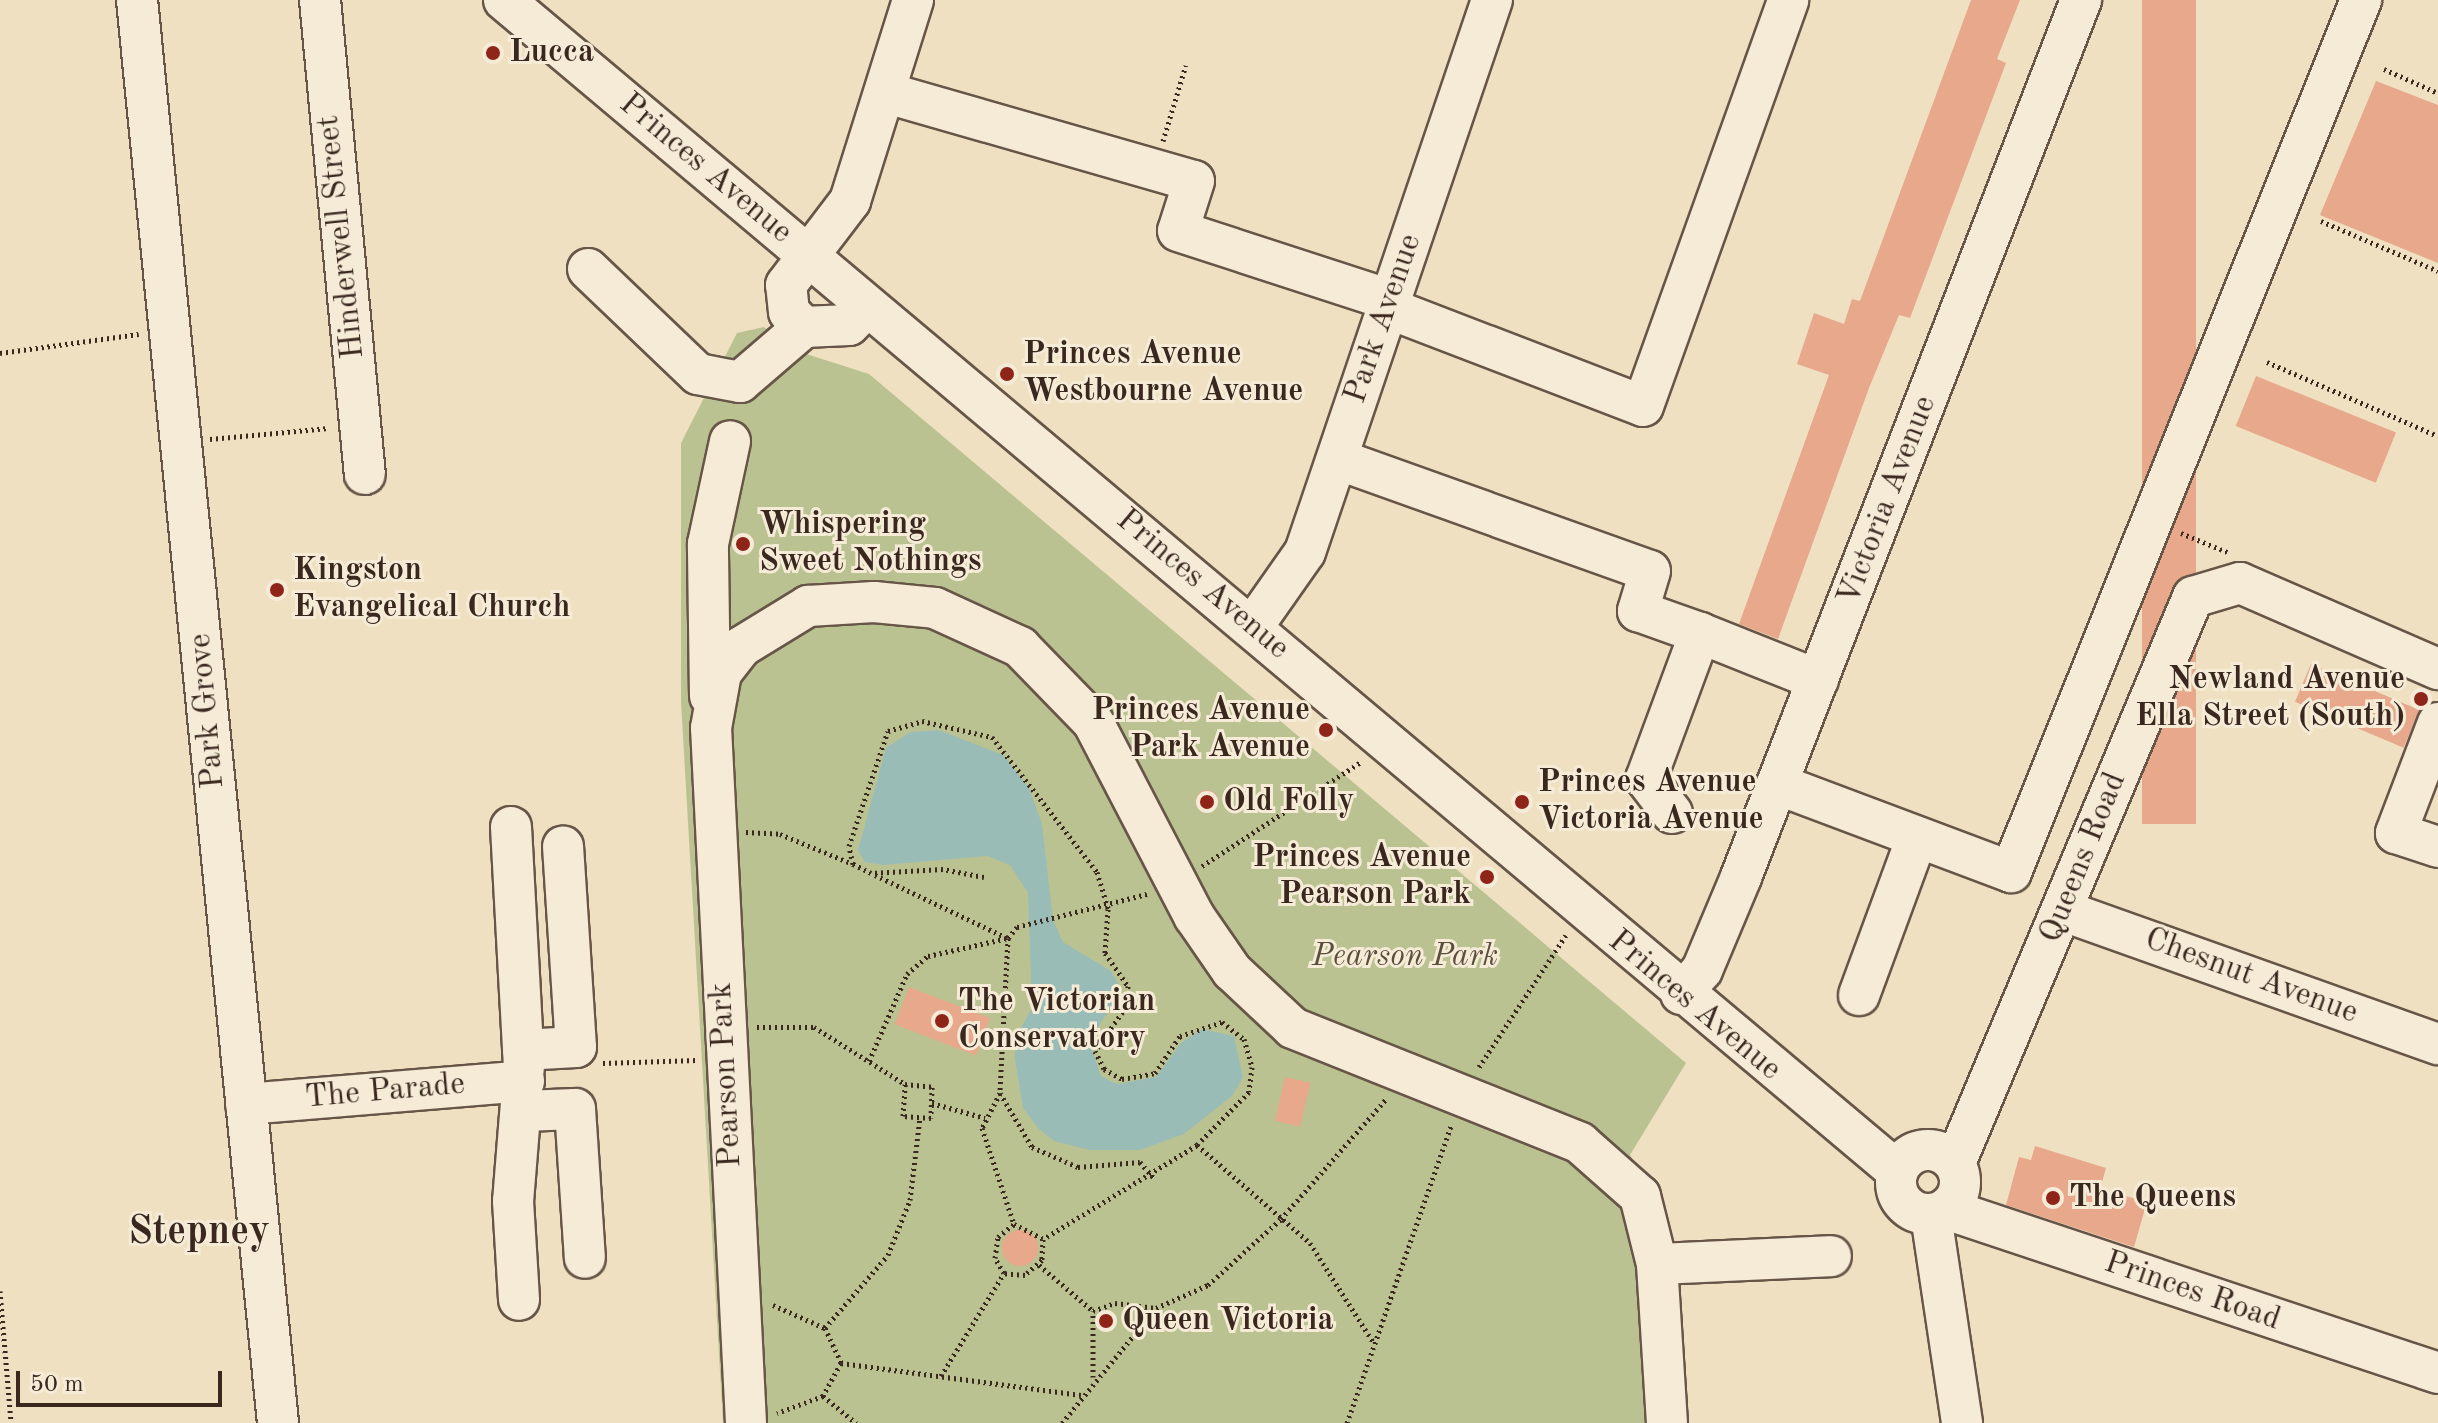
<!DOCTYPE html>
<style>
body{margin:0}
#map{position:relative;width:2438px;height:1423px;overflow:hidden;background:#efe0c1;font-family:"Old Standard TT",serif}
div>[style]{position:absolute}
.green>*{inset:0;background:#bbc291}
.water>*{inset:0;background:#9abcb7}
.building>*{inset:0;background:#e7a88b;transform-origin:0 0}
.round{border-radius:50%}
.path>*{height:5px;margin-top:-2.5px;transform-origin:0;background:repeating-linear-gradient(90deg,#3a281f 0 2px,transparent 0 6px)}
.roads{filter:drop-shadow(2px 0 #675648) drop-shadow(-2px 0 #675648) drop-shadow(0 2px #675648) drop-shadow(0 -2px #675648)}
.minor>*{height:40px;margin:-20px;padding:0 20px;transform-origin:20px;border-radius:20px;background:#f5ebd7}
.minor>.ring{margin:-20px;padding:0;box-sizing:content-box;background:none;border:40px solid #f5ebd7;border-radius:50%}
.dots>*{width:22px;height:22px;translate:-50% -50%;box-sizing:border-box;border:4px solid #f5ebd7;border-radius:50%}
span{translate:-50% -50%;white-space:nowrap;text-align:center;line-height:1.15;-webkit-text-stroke:6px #f5ebd7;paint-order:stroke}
.poi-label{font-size:32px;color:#3a281f;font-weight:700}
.left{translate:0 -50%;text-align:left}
.right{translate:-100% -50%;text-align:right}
.street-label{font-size:32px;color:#3a281f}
.park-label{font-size:32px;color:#5a4e3c;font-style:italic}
.district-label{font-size:40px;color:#3a281f;font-weight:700}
.scale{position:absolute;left:16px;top:1371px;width:206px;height:36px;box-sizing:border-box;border:4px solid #3a281f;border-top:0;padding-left:10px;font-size:24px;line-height:28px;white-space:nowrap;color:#3a281f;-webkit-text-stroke:6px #f5ebd7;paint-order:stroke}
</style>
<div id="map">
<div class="green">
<div style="clip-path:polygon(764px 327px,797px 351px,869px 374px,1686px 1063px,1630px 1155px,1651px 1188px,1667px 1423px,723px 1423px,681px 702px,681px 443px,737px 333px)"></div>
</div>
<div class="water">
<div style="clip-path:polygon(939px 730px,1003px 755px,1029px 788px,1042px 824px,1053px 920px,1063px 942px,1111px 971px,1122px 990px,1089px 1041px,1101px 1076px,1117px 1084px,1156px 1077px,1181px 1043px,1202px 1029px,1234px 1036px,1243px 1077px,1232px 1096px,1184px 1134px,1140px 1150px,1090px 1150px,1054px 1141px,1038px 1128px,1023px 1108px,1015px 1059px,1016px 1037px,1032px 1008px,1028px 893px,1010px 865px,987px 856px,883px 865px,865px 862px,858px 850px,886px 748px,910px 732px)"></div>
</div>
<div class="building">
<div style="clip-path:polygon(1971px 0,2020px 0,1997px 59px,2006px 63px,1910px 318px,1899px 315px,1869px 388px,1778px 639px,1739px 624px,1829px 375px,1797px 364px,1814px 313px,1844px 324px,1852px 299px,1860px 301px)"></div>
<div style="left:2142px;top:0;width:54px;height:824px"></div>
<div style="clip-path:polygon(2376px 81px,2438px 105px,2438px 263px,2320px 215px)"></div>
<div style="left:2256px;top:376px;width:151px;height:54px;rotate:22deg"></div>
<div style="left:2311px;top:664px;width:118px;height:41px;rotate:23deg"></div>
<div class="round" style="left:1196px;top:790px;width:22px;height:22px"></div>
<div style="left:909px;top:987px;width:87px;height:40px;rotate:21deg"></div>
<div style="left:1285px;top:1077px;width:26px;height:45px;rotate:13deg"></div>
<div style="clip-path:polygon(2035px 1146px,2106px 1168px,2100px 1189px,2147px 1202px,2134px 1247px,2006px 1205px,2019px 1157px,2031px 1160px)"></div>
<div class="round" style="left:1002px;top:1230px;width:36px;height:36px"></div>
</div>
<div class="path">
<div style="left:2384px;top:69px;width:59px;rotate:24deg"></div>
<div style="left:1163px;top:141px;width:79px;rotate:-73.2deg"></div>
<div style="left:2321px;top:221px;width:127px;rotate:23.1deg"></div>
<div style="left:0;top:353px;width:140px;rotate:-7.8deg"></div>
<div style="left:2267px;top:362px;width:186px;rotate:23.4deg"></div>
<div style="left:210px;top:439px;width:119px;rotate:-5.3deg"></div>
<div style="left:2181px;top:533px;width:50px;rotate:22.4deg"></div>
<div style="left:746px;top:832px;width:34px;rotate:3deg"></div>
<div style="left:780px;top:834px;width:79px;rotate:22.3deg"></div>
<div style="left:1202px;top:866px;width:190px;rotate:-33.2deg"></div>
<div style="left:875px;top:875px;width:146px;rotate:25.5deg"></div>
<div style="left:984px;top:877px;width:42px;rotate:-169deg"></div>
<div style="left:943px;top:869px;width:72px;rotate:176.8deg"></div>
<div style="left:871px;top:873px;width:20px;rotate:-153deg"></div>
<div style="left:853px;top:864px;width:18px;rotate:-103deg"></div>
<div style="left:849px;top:846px;width:121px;rotate:-71.3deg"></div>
<div style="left:888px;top:731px;width:35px;rotate:-16deg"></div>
<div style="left:922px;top:721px;width:72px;rotate:12.9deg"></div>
<div style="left:992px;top:737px;width:171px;rotate:52.1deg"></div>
<div style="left:1097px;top:872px;width:39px;rotate:73deg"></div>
<div style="left:1108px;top:909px;width:44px;rotate:93.9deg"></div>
<div style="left:1105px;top:953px;width:40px;rotate:55.1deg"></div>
<div style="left:1128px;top:986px;width:21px;rotate:95deg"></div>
<div style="left:1126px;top:1007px;width:54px;rotate:125.2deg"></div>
<div style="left:1095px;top:1051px;width:20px;rotate:63deg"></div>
<div style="left:1104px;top:1069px;width:21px;rotate:29deg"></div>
<div style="left:1122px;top:1079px;width:34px;rotate:-10deg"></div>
<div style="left:1155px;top:1073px;width:45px;rotate:-56deg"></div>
<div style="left:1180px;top:1036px;width:44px;rotate:-18.4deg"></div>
<div style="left:1222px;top:1022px;width:28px;rotate:38deg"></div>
<div style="left:1244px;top:1039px;width:29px;rotate:74deg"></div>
<div style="left:1252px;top:1067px;width:25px;rotate:97deg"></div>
<div style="left:1249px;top:1092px;width:74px;rotate:134.5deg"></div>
<div style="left:1197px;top:1145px;width:180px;rotate:148.6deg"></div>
<div style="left:1147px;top:894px;width:134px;rotate:165.8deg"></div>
<div style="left:1017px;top:927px;width:14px;rotate:129deg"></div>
<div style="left:1008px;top:938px;width:155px;rotate:93deg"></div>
<div style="left:1000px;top:1093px;width:63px;rotate:59.3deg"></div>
<div style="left:1032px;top:1147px;width:50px;rotate:23.5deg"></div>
<div style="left:1078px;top:1167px;width:62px;rotate:-4.6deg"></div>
<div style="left:1140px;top:1162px;width:21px;rotate:49deg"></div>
<div style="left:757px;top:1027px;width:57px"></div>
<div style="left:814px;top:1027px;width:107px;rotate:32.1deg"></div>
<div style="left:905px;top:1084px;width:27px;rotate:6deg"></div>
<div style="left:932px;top:1087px;width:31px;rotate:92deg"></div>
<div style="left:931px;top:1118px;width:28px;rotate:-176deg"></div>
<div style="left:903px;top:1116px;width:32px;rotate:-86deg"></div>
<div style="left:869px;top:1061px;width:95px;rotate:-66.4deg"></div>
<div style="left:907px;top:974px;width:28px;rotate:-41deg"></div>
<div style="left:928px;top:956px;width:82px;rotate:-12.7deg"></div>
<div style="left:603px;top:1063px;width:94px;rotate:-1.8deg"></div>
<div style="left:1479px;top:1067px;width:158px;rotate:-56.6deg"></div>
<div style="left:1000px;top:1093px;width:39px;rotate:117deg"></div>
<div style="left:982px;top:1128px;width:101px;rotate:71.6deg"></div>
<div style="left:1014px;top:1224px;width:33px;rotate:27deg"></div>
<div style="left:1043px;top:1239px;width:21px;rotate:93deg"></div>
<div style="left:1042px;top:1260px;width:23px;rotate:139deg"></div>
<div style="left:1025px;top:1275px;width:21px;rotate:-175deg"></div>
<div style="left:1004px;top:1273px;width:17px;rotate:-121deg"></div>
<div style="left:995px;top:1258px;width:21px;rotate:-82deg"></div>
<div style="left:998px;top:1237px;width:21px;rotate:-39deg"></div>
<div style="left:932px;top:1103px;width:55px;rotate:15.8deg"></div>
<div style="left:1197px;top:1145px;width:150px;rotate:40.9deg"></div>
<div style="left:1310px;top:1243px;width:117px;rotate:57.5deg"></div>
<div style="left:1039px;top:1265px;width:71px;rotate:40.4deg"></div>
<div style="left:1093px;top:1311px;width:23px;rotate:-20deg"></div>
<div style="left:1115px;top:1303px;width:41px;rotate:7deg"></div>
<div style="left:0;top:1291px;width:132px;rotate:85.2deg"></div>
<div style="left:773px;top:1305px;width:57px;rotate:23.9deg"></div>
<div style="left:825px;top:1328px;width:38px;rotate:65deg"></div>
<div style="left:841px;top:1363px;width:38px;rotate:119deg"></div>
<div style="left:823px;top:1396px;width:49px;rotate:159.7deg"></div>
<div style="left:825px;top:1328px;width:96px;rotate:-49.2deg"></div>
<div style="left:888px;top:1255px;width:59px;rotate:-68.2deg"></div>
<div style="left:910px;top:1200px;width:84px;rotate:-83.1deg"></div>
<div style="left:841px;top:1363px;width:242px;rotate:7.6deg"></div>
<div style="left:941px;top:1376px;width:121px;rotate:-58.5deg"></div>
<div style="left:1093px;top:1377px;width:66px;rotate:-90deg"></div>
<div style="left:823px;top:1396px;width:43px;rotate:39.3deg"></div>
<div style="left:1062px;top:1423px;width:149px;rotate:-50.7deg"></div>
<div style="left:1156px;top:1308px;width:57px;rotate:-23.9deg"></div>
<div style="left:1208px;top:1285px;width:98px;rotate:-42.1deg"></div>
<div style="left:1281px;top:1219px;width:159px;rotate:-48.8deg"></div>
<div style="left:1347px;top:1423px;width:315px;rotate:-70.7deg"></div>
</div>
<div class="roads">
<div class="minor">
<div style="left:137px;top:0;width:1430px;rotate:84.34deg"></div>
<div style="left:320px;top:0;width:476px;rotate:84.6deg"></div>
<div style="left:504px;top:0;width:1820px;rotate:40.05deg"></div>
<div style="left:887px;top:93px;width:319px;rotate:16deg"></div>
<div style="left:1194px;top:181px;width:52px;rotate:107.7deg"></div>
<div style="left:1178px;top:231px;width:223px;rotate:18deg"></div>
<div style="left:588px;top:269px;width:152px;rotate:43.7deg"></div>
<div style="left:698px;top:374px;width:43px;rotate:10.8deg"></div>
<div style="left:740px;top:382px;width:84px;rotate:-40.7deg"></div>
<div style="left:867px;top:307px;width:25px;rotate:135deg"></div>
<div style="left:849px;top:325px;width:45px;rotate:177.5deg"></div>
<div style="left:804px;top:327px;width:21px;rotate:-135deg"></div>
<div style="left:789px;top:312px;width:27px;rotate:-96deg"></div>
<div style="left:786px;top:285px;width:106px;rotate:-52.7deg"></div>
<div style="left:850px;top:201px;width:211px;rotate:-72.6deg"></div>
<div style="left:1388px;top:308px;width:273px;rotate:21deg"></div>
<div style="left:1643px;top:406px;width:431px;rotate:-70.3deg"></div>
<div style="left:1337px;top:459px;width:332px;rotate:19.7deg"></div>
<div style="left:1650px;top:571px;width:42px;rotate:106.7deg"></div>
<div style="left:1638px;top:611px;width:66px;rotate:19.5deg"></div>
<div style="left:1253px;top:626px;width:90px;rotate:-54.9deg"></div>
<div style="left:1305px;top:552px;width:583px;rotate:-71.29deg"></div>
<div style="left:710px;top:696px;width:152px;rotate:-90.8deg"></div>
<div style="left:708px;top:544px;width:105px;rotate:-77.9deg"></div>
<div style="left:2438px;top:723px;width:118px;rotate:110.9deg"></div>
<div style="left:2396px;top:833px;width:44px;rotate:18.4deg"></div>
<div style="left:1777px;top:784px;width:250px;rotate:20.6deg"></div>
<div style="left:2011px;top:872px;width:940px;rotate:-68.13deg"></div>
<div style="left:1672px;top:813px;width:43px;rotate:-127.4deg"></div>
<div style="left:1646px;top:779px;width:156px;rotate:-69.7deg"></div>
<div style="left:1700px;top:633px;width:127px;rotate:21.7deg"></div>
<div style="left:511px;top:827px;width:238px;rotate:86.9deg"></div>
<div style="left:524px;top:1065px;width:136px;rotate:94.6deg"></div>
<div style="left:513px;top:1201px;width:99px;rotate:86.5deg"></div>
<div style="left:2064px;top:911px;width:397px;rotate:19.6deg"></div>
<div style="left:1681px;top:994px;width:32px;rotate:-49deg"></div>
<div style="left:1702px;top:970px;width:101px;rotate:-67.2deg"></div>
<div style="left:1741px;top:877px;width:941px;rotate:-68.81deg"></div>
<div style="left:1859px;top:995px;width:168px;rotate:-69.8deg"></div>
<div style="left:523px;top:1050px;width:53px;rotate:-3.2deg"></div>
<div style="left:576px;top:1047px;width:201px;rotate:-93.7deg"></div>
<div style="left:246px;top:1104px;width:279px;rotate:-4.7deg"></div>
<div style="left:524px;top:1111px;width:51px;rotate:-2.2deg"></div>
<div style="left:575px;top:1109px;width:149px;rotate:86.2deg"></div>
<div class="ring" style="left:1896px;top:1150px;width:24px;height:24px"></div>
<div style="left:1955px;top:1163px;width:614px;rotate:-67.19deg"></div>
<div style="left:2193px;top:597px;width:49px;rotate:-16.6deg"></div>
<div style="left:2240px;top:583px;width:216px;rotate:23.5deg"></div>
<div style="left:1946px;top:1209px;width:519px;rotate:18.43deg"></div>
<div style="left:1931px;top:1215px;width:210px;rotate:81.5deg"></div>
<div style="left:1657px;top:1264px;width:174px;rotate:-2.6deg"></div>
<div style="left:746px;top:1423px;width:696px;rotate:-92.88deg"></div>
<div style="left:711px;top:728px;width:56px;rotate:-79.7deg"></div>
<div style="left:721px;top:673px;width:33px;rotate:-52deg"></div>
<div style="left:741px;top:647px;width:79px;rotate:-31.5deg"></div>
<div style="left:808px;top:606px;width:66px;rotate:-3.5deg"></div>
<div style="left:874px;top:602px;width:61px;rotate:5.6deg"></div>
<div style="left:935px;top:608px;width:94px;rotate:24.6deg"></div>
<div style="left:1020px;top:647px;width:105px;rotate:45.8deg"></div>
<div style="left:1093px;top:722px;width:219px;rotate:62.5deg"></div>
<div style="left:1194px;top:916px;width:67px;rotate:55.4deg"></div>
<div style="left:1232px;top:971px;width:83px;rotate:43.1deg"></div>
<div style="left:1293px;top:1028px;width:309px;rotate:21.8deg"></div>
<div style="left:1580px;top:1143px;width:80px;rotate:41.5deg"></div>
<div style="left:1640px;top:1196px;width:70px;rotate:76deg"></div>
<div style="left:1657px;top:1264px;width:159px;rotate:86.4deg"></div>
</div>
</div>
<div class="dots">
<div style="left:493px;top:53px;background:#8f2418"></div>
<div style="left:1007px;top:374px;background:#8f2418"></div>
<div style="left:743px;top:544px;background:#8f2418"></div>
<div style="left:277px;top:590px;background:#8f2418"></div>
<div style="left:2421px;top:699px;background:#8f2418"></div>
<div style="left:1326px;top:730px;background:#8f2418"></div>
<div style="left:1207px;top:802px;background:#8f2418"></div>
<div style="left:1522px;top:802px;background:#8f2418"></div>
<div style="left:1487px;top:877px;background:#8f2418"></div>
<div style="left:942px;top:1021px;background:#8f2418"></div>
<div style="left:2053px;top:1198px;background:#8f2418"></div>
<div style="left:1106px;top:1321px;background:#8f2418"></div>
</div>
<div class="poi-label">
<span class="left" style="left:509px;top:53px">Lucca</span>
<span class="left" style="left:1023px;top:374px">Princes Avenue<br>Westbourne Avenue</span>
<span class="left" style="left:759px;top:544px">Whispering<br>Sweet Nothings</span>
<span class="left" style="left:293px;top:590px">Kingston<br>Evangelical Church</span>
<span class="right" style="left:2405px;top:699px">Newland Avenue<br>Ella Street (South)</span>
<span class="right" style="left:1310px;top:730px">Princes Avenue<br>Park Avenue</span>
<span class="left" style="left:1538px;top:802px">Princes Avenue<br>Victoria Avenue</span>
<span class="left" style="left:1223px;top:802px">Old Folly</span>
<span class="right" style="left:1471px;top:877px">Princes Avenue<br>Pearson Park</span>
<span class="left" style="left:958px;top:1021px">The Victorian<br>Conservatory</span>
<span class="left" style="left:2069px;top:1198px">The Queens</span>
<span class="left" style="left:1122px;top:1321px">Queen Victoria</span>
</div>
<div class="street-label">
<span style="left:705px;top:169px;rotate:40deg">Princes Avenue</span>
<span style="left:342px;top:237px;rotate:-96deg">Hinderwell Street</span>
<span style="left:1384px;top:319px;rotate:-71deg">Park Avenue</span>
<span style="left:1888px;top:501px;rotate:-69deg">Victoria Avenue</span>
<span style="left:1202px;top:585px;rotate:40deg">Princes Avenue</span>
<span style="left:208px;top:711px;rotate:-95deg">Park Grove</span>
<span style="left:2084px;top:858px;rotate:-68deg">Queens Road</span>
<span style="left:2251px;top:977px;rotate:20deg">Chesnut Avenue</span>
<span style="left:1694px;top:1006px;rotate:40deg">Princes Avenue</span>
<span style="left:727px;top:1075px;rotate:-93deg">Pearson Park</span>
<span style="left:385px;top:1092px;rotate:-5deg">The Parade</span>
<span style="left:2192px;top:1292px;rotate:19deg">Princes Road</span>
</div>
<div class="park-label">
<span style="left:1405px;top:957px">Pearson Park</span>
</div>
<div class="district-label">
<span style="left:199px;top:1233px">Stepney</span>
</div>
<div class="scale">50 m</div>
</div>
